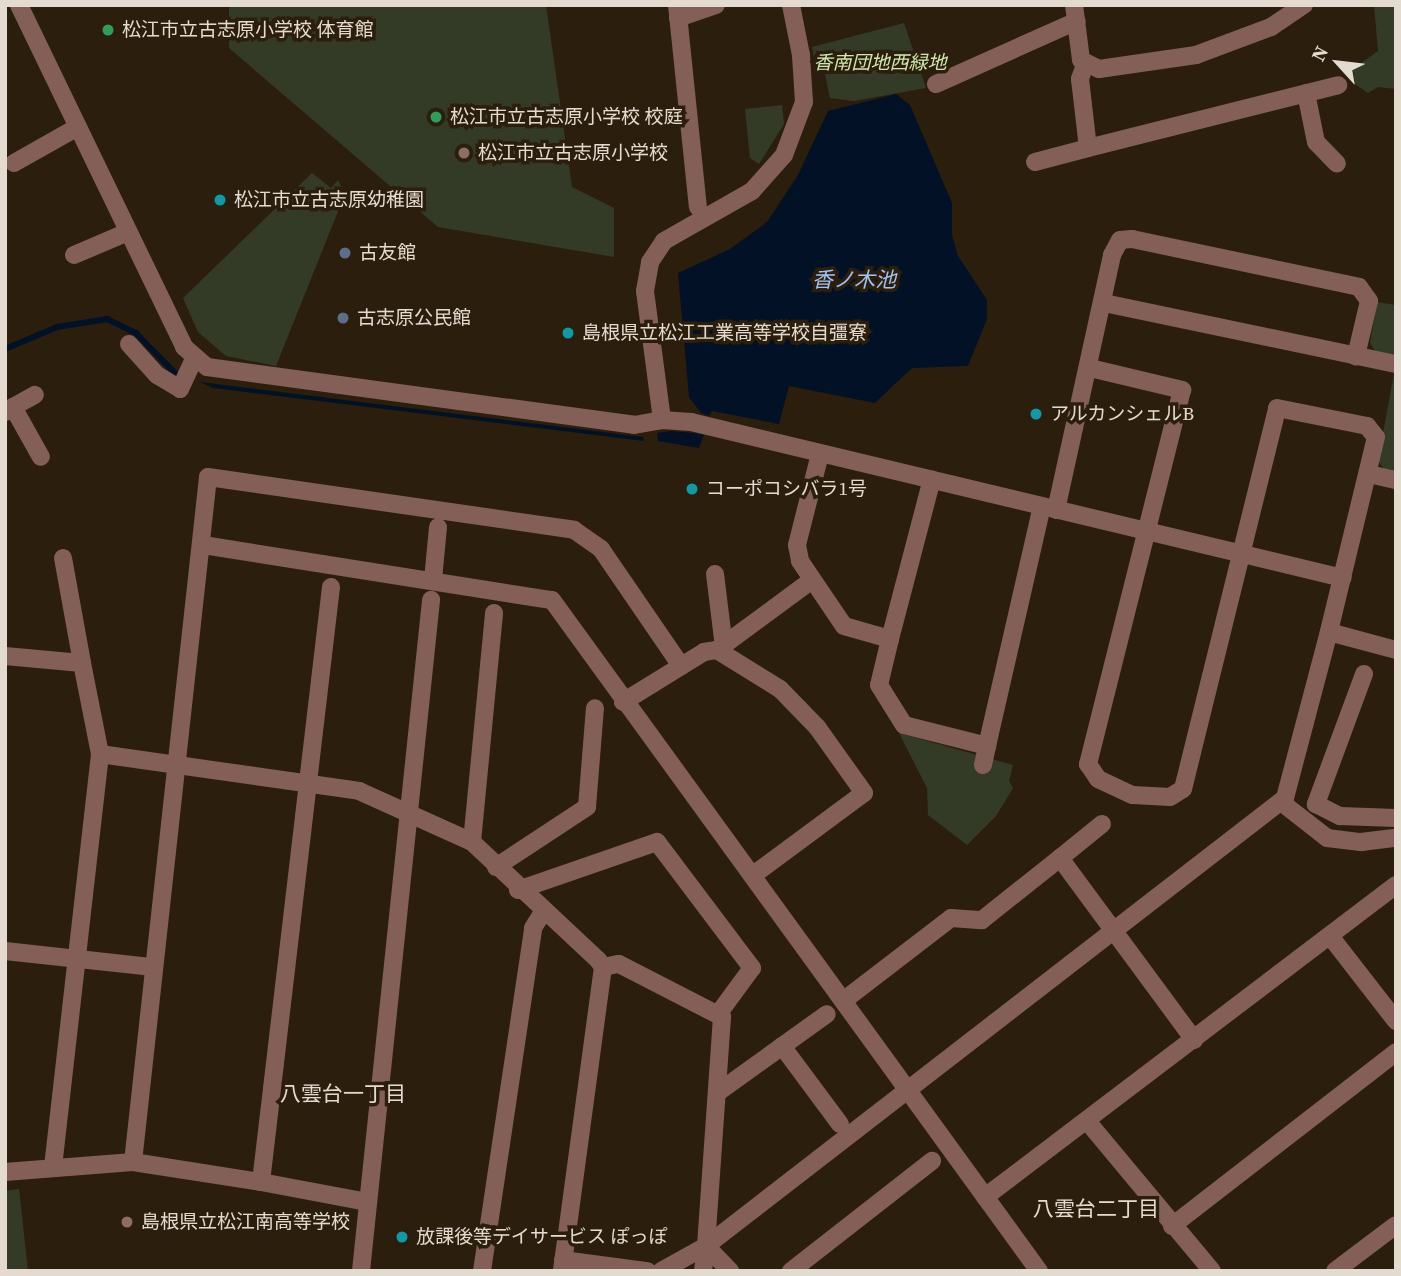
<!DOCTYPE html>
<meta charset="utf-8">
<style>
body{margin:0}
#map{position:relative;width:1401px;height:1276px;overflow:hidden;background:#2c1e0d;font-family:"Source Serif 4","Noto Sans JP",serif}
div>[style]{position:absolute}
.green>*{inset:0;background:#333b26}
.water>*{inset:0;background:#021126}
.stream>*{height:6px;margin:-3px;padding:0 3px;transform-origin:3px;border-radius:3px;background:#021126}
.minor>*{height:18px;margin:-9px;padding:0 9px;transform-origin:9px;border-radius:9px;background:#835f58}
.dots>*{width:19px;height:19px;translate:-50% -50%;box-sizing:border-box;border:4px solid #2c1e0d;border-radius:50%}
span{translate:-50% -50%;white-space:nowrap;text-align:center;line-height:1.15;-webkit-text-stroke:7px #2c1e0d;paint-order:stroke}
.poi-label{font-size:19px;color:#e4dbd0}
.left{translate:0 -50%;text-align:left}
.park-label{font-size:19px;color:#cfe6ac;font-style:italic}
.water-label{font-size:21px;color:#9ec3f4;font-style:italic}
.neighbourhood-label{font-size:21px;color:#e4dbd0}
.frame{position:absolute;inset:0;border:7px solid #e4dbd0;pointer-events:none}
.north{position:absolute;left:1303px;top:28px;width:70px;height:70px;-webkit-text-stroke:5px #2c1e0d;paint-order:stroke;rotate:297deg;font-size:19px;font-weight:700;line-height:28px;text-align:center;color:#e4dbd0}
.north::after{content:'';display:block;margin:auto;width:24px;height:32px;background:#e4dbd0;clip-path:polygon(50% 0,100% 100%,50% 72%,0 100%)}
</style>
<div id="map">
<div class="green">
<div style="clip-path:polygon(229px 5px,546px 5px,572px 187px,614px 208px,614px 257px,438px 227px,229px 48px)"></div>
<div style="clip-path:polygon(1374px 5px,1396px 5px,1396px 89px,1378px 87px,1368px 93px,1355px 84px,1353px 69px,1378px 51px)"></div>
<div style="clip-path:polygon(904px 23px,926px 88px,854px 101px,830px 98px,825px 74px,817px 73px,812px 47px)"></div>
<div style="clip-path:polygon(782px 105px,784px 124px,759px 164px,750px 158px,745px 109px)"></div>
<div style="clip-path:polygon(312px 173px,331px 188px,338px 180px,345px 194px,276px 366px,226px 356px,198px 332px,183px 298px)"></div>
<div style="clip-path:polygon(1377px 302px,1396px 305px,1396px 355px,1375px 351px,1370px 343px)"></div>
<div style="clip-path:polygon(1394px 373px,1396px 373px,1396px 472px,1385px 470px,1378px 461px)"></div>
<div style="clip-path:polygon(899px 733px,1013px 765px,1009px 781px,1013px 788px,996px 816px,967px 845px,928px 815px,927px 788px)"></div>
<div style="clip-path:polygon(19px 1189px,28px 1271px,5px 1271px,5px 1191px)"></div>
</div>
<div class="water">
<div style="clip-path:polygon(896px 94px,910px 105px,952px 203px,952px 235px,958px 256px,987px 300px,987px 319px,968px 366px,912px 368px,875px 403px,789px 386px,779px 424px,712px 411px,709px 416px,701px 413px,689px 397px,678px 273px,730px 249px,767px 222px,798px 175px,828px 111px)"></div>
<div style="clip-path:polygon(200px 382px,643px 437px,644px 441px,213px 388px)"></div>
<div style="clip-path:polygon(671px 431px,694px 433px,704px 435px,699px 448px,658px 441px,657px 433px)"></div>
</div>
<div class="stream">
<div style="left:5px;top:349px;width:56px;rotate:-22.9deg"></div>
<div style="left:57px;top:327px;width:51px;rotate:-9.1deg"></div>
<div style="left:107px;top:319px;width:32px;rotate:26deg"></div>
<div style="left:136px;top:333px;width:57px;rotate:45.7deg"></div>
</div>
<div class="minor">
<div style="left:19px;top:5px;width:380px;rotate:64.2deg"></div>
<div style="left:184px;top:347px;width:30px;rotate:41deg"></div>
<div style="left:207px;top:367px;width:431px;rotate:7.7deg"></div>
<div style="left:634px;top:425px;width:28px;rotate:-10deg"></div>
<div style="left:662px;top:420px;width:29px;rotate:4deg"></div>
<div style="left:691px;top:422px;width:670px;rotate:13.46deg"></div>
<div style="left:677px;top:5px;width:203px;rotate:84.1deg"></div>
<div style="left:1074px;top:5px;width:55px;rotate:82.7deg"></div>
<div style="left:1081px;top:60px;width:20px;rotate:27deg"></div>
<div style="left:1099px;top:69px;width:98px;rotate:-8.2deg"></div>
<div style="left:1196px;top:55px;width:80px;rotate:-20.5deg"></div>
<div style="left:1271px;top:27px;width:40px;rotate:-34deg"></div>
<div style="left:678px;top:18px;width:40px;rotate:-18.9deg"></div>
<div style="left:1085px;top:65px;width:15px;rotate:110deg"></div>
<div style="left:1080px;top:79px;width:69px;rotate:83.4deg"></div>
<div style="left:1088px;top:148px;width:258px;rotate:-14.1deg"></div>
<div style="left:936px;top:84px;width:154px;rotate:-24.1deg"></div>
<div style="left:1306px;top:93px;width:50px;rotate:78.5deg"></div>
<div style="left:1316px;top:142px;width:30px;rotate:46deg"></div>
<div style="left:1035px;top:162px;width:55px;rotate:-14.8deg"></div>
<div style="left:14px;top:163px;width:73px;rotate:-29.4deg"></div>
<div style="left:74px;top:255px;width:59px;rotate:-23.1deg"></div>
<div style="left:1104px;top:303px;width:298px;rotate:11.8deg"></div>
<div style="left:129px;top:344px;width:42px;rotate:47.9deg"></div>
<div style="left:157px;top:375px;width:27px;rotate:31deg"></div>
<div style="left:180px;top:389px;width:33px;rotate:-65deg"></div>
<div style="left:1090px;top:368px;width:95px;rotate:13.4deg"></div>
<div style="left:1182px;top:390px;width:386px;rotate:104.1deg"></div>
<div style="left:1088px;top:764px;width:18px;rotate:56deg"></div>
<div style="left:1098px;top:779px;width:38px;rotate:25deg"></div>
<div style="left:1133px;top:795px;width:37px;rotate:3deg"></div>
<div style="left:1170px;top:797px;width:15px;rotate:-32deg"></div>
<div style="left:1183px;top:789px;width:392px;rotate:-76.1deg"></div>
<div style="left:1277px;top:408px;width:92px;rotate:11.3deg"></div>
<div style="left:1367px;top:426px;width:14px;rotate:51deg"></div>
<div style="left:1376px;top:437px;width:201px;rotate:103.6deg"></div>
<div style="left:1329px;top:632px;width:69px;rotate:15deg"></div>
<div style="left:13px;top:407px;width:25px;rotate:-29deg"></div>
<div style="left:5px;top:412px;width:9px;rotate:-32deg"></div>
<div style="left:13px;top:407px;width:57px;rotate:60.8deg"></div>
<div style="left:662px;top:420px;width:130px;rotate:-97.5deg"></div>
<div style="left:645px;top:291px;width:29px;rotate:-80deg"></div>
<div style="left:650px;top:262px;width:25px;rotate:-56deg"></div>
<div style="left:664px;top:241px;width:101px;rotate:-29.6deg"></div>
<div style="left:752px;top:191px;width:48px;rotate:-48.4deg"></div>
<div style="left:784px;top:155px;width:57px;rotate:-69.3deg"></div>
<div style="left:804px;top:102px;width:47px;rotate:-93.7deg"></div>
<div style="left:801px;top:55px;width:51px;rotate:-101.3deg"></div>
<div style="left:820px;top:454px;width:94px;rotate:104.2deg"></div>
<div style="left:797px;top:545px;width:16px;rotate:79deg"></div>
<div style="left:800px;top:561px;width:78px;rotate:55.9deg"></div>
<div style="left:844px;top:626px;width:48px;rotate:15.8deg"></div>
<div style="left:890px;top:639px;width:165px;rotate:-75.3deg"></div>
<div style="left:1369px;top:474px;width:28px;rotate:13deg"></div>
<div style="left:1056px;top:510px;width:261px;rotate:-77.6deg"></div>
<div style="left:1112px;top:255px;width:17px;rotate:-62deg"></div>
<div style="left:1120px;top:240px;width:12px;rotate:-5deg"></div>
<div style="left:1132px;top:239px;width:232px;rotate:11.9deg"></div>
<div style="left:1359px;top:287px;width:17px;rotate:54deg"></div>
<div style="left:1369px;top:301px;width:57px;rotate:103.3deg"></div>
<div style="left:203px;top:545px;width:353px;rotate:9deg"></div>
<div style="left:552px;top:600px;width:829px;rotate:54.03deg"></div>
<div style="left:63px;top:558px;width:107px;rotate:79.7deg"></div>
<div style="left:715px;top:574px;width:74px;rotate:83deg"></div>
<div style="left:433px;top:580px;width:53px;rotate:-84.6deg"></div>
<div style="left:331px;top:587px;width:599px;rotate:96.71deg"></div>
<div style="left:261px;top:1182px;width:109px;rotate:10.6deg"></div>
<div style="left:890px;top:639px;width:47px;rotate:103.4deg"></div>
<div style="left:879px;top:685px;width:47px;rotate:58deg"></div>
<div style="left:904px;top:725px;width:86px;rotate:14.2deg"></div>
<div style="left:987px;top:746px;width:246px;rotate:-77.1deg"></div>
<div style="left:717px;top:650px;width:118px;rotate:-36.4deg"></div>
<div style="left:5px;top:656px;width:77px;rotate:5.2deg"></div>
<div style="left:82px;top:663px;width:93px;rotate:78.8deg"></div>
<div style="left:100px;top:754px;width:262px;rotate:8.1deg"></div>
<div style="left:359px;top:791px;width:124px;rotate:24.3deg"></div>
<div style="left:472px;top:842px;width:173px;rotate:43.1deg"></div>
<div style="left:598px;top:960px;width:9px;rotate:54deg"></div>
<div style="left:603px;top:967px;width:307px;rotate:97.7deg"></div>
<div style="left:1364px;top:674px;width:139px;rotate:110.3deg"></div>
<div style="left:1316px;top:804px;width:27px;rotate:27deg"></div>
<div style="left:1340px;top:816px;width:56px;rotate:2deg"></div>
<div style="left:623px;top:702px;width:95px;rotate:-31.7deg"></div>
<div style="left:704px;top:652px;width:13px;rotate:-9deg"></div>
<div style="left:717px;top:650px;width:74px;rotate:31.8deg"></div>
<div style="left:780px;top:689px;width:53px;rotate:45.8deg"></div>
<div style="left:817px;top:727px;width:81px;rotate:54.5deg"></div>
<div style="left:864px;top:793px;width:138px;rotate:143.5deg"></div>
<div style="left:983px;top:765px;width:19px;rotate:-78deg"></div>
<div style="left:1281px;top:802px;width:58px;rotate:38deg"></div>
<div style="left:1327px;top:838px;width:34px;rotate:7deg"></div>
<div style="left:1361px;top:842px;width:35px;rotate:-7deg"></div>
<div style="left:472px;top:842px;width:230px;rotate:-84.5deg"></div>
<div style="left:1060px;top:858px;width:54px;rotate:-39deg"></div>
<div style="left:496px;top:867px;width:109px;rotate:-33.4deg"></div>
<div style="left:587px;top:807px;width:99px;rotate:-85.4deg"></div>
<div style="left:518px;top:890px;width:147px;rotate:-19.1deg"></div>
<div style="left:657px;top:842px;width:158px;rotate:53deg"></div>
<div style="left:752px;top:968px;width:56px;rotate:126.3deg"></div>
<div style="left:1330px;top:936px;width:108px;rotate:52.2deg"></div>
<div style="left:5px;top:951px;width:149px;rotate:6.2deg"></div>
<div style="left:603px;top:967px;width:16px;rotate:-11deg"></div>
<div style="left:619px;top:964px;width:116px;rotate:27.2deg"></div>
<div style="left:722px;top:1017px;width:230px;rotate:94deg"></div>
<div style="left:706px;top:1246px;width:51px;rotate:150.9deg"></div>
<div style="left:843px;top:1001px;width:136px;rotate:-37.5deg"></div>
<div style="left:951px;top:918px;width:31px;rotate:4deg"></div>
<div style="left:982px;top:920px;width:100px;rotate:-38.5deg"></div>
<div style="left:1060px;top:858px;width:226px;rotate:53.6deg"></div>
<div style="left:782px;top:1046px;width:97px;rotate:53.4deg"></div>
<div style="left:717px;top:1093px;width:135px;rotate:-35.7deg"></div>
<div style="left:1087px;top:1121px;width:195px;rotate:50.2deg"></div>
<div style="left:133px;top:1162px;width:689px;rotate:-83.75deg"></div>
<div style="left:208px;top:477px;width:370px;rotate:8.2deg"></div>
<div style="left:574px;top:530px;width:33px;rotate:35deg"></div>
<div style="left:601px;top:549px;width:142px;rotate:55.6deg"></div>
<div style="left:53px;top:1167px;width:416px;rotate:-83.5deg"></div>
<div style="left:5px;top:1172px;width:128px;rotate:-4.5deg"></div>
<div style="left:133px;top:1162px;width:130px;rotate:8.9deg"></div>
<div style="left:985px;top:1197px;width:516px;rotate:-37.2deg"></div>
<div style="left:1172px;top:1226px;width:284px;rotate:-37.8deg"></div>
<div style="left:706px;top:1246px;width:35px;rotate:46deg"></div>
<div style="left:563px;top:1260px;width:85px;rotate:7.5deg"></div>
<div style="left:361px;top:1271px;width:675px;rotate:-84.04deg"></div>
<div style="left:482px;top:1271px;width:347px;rotate:-81.5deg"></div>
<div style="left:533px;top:928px;width:19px;rotate:-58deg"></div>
<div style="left:703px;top:1271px;width:25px;rotate:-83deg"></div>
<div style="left:706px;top:1246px;width:732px;rotate:-37.73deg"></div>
<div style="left:1285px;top:798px;width:172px;rotate:-75.2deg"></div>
<div style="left:791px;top:1271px;width:179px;rotate:-38deg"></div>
<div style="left:1335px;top:1271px;width:76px;rotate:-37deg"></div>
</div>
<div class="dots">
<div style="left:108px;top:30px;background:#2e9e5b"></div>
<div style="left:436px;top:117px;background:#2e9e5b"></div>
<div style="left:464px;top:153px;background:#8d6e63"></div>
<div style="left:220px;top:200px;background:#0f9aa8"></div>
<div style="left:345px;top:253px;background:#5c6f8a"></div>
<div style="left:343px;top:318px;background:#5c6f8a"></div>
<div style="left:568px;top:333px;background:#0f9aa8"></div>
<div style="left:1036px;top:414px;background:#0f9aa8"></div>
<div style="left:692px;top:489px;background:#0f9aa8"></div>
<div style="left:127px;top:1222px;background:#8d6e63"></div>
<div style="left:402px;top:1237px;background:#0f9aa8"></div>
</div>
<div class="poi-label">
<span class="left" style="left:122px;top:30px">松江市立古志原小学校 体育館</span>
<span class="left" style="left:450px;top:117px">松江市立古志原小学校 校庭</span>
<span class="left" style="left:478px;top:153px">松江市立古志原小学校</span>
<span class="left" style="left:234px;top:200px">松江市立古志原幼稚園</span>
<span class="left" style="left:359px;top:253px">古友館</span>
<span class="left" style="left:357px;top:318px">古志原公民館</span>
<span class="left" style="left:582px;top:333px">島根県立松江工業高等学校自彊寮</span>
<span class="left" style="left:1050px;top:414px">アルカンシェルB</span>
<span class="left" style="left:706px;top:489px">コーポコシバラ1号</span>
<span class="left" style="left:141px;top:1222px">島根県立松江南高等学校</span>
<span class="left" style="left:416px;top:1237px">放課後等デイサービス ぽっぽ</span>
</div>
<div class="park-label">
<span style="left:880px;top:63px">香南団地西緑地</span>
</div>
<div class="water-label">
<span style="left:854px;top:280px">香ノ木池</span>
</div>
<div class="neighbourhood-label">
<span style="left:343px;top:1094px">八雲台一丁目</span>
<span style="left:1096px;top:1209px">八雲台二丁目</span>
</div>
<div class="frame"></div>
<div class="north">N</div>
</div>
